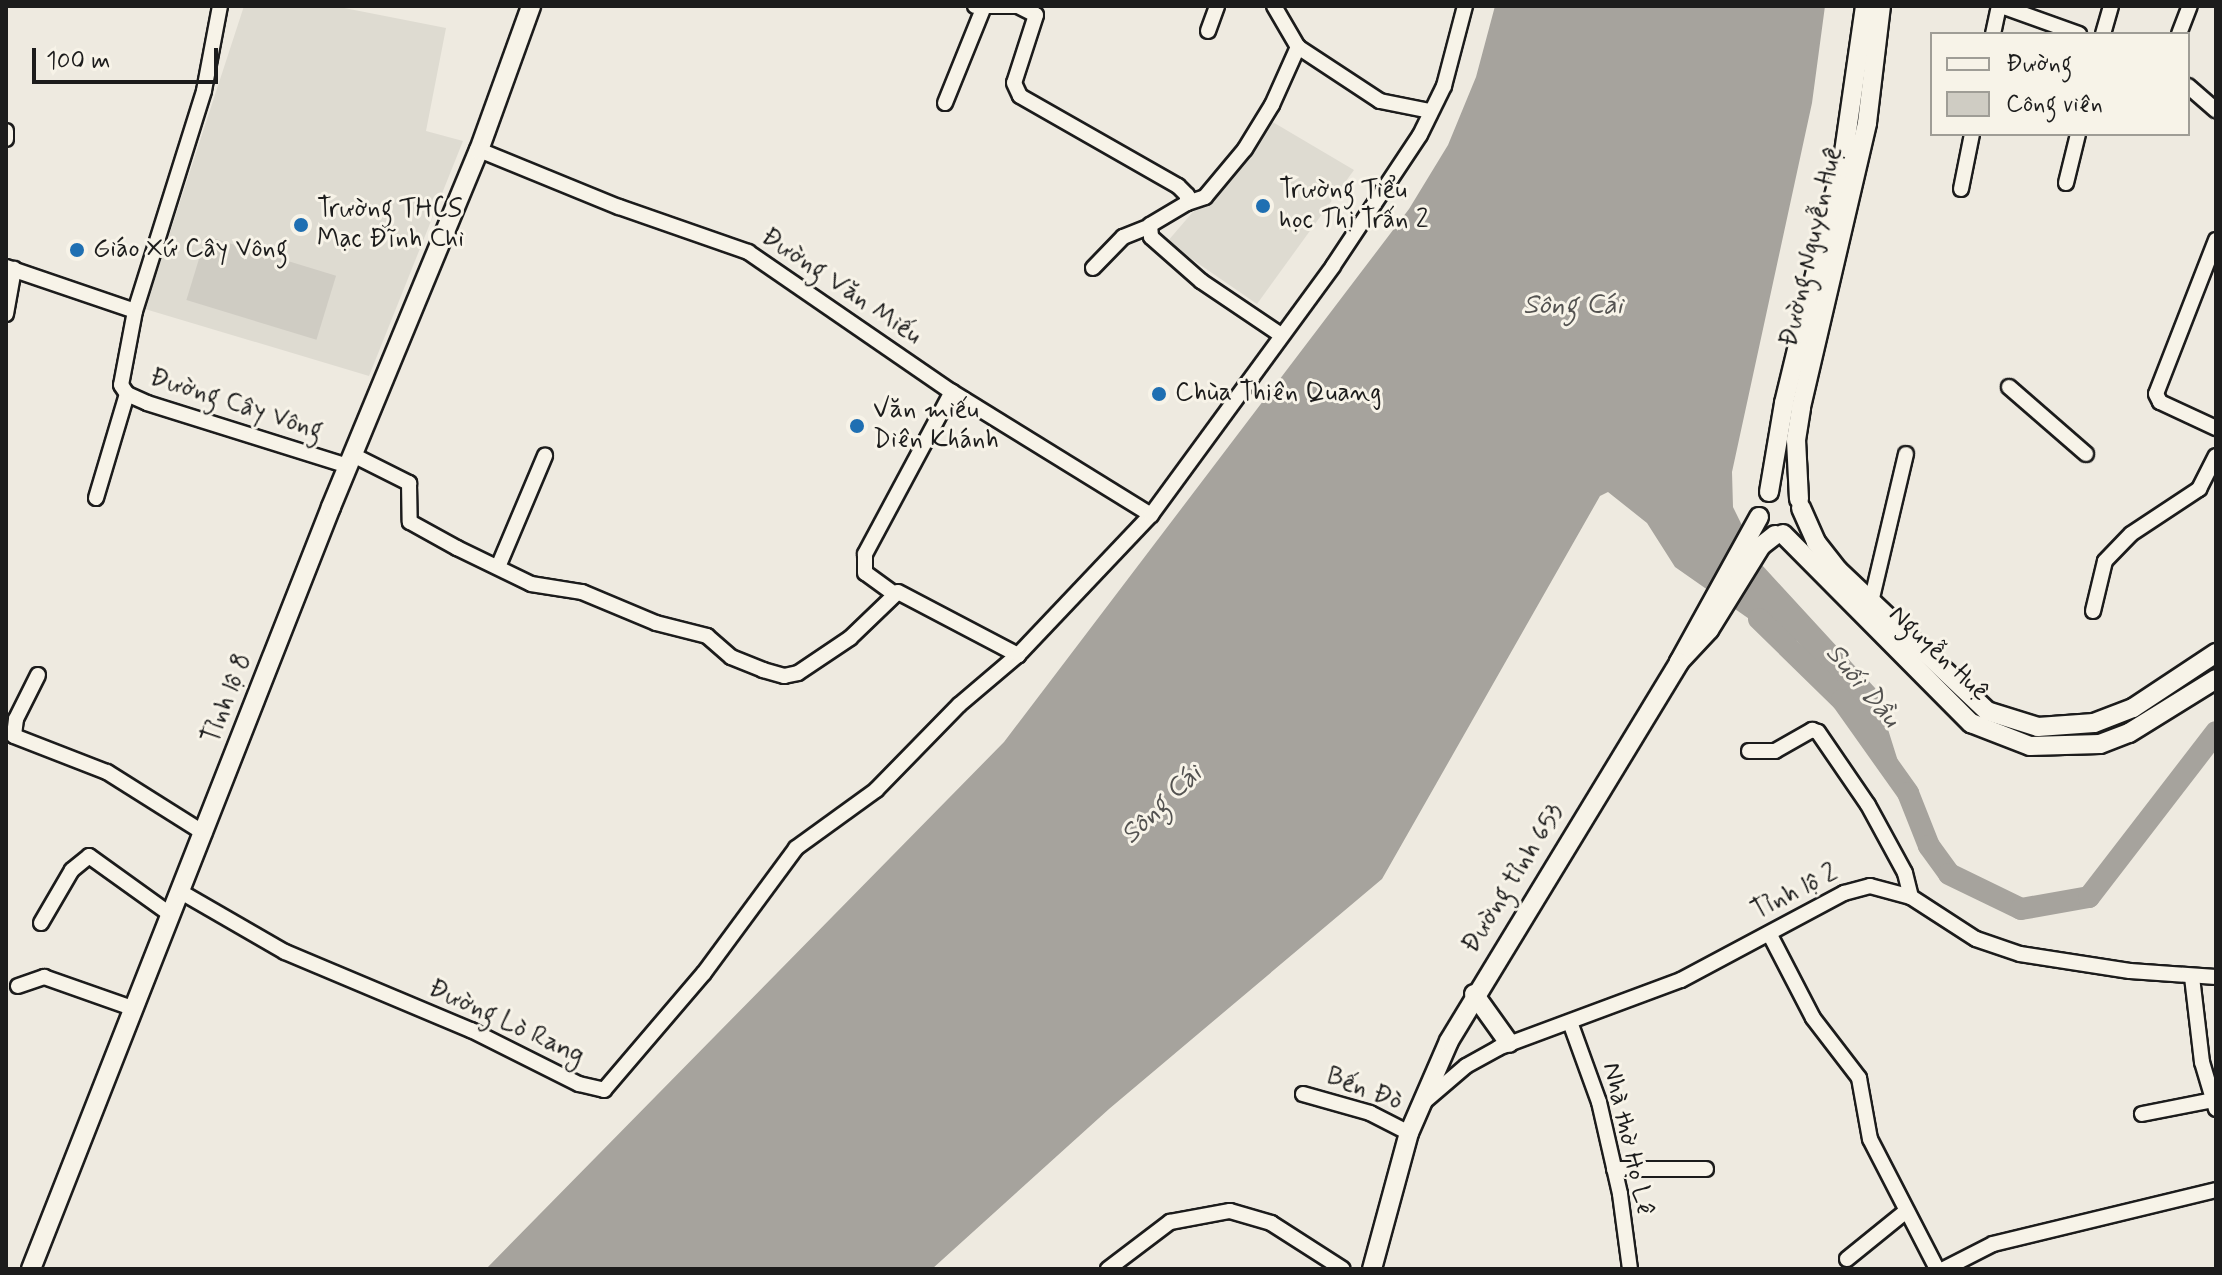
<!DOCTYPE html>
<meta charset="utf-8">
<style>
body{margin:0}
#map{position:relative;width:2222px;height:1275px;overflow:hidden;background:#eeeae0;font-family:Mynerve,sans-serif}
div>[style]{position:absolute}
.built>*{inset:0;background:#dedbd1}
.green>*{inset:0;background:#cfccc3;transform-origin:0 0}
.water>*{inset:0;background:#a6a39d}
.river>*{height:22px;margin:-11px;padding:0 11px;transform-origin:11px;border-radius:11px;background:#a6a39d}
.roads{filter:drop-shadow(2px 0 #1c1c1c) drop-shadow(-2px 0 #1c1c1c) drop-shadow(0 2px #1c1c1c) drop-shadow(0 -2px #1c1c1c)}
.minor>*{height:14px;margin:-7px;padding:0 7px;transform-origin:7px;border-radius:7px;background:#f7f3e8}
.major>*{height:18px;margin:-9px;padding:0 9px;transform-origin:9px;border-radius:9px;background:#f7f3e8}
.dots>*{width:22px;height:22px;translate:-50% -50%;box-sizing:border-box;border:4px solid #f7f3e8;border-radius:50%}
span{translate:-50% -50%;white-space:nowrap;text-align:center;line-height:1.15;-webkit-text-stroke:6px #f7f3e8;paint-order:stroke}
.poi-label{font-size:26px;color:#1c1c1c}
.left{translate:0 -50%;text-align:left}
.street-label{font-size:26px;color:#1c1c1c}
.water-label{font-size:28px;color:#535250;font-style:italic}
.frame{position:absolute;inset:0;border:8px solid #1c1c1c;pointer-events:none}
.legend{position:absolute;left:1930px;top:32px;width:260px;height:104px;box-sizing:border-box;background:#f7f3e8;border:2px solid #9f9d96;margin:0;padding:10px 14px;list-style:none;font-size:24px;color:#1c1c1c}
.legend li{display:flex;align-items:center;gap:16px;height:40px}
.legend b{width:40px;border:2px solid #9f9d96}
.scale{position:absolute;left:32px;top:48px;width:186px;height:36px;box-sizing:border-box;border:4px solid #1c1c1c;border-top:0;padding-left:10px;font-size:24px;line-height:28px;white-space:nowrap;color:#1c1c1c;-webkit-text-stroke:6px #f7f3e8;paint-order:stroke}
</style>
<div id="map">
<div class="built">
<div style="clip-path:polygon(244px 6px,334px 6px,446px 28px,426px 131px,463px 141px,369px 376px,145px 309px)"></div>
<div style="clip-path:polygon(1271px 121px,1354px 170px,1257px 304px,1167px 242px)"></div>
</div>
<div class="green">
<div style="left:206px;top:236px;width:136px;height:67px;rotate:17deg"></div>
</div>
<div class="water">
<div style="clip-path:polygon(1495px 6px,1825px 6px,1812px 103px,1732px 472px,1733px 507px,1761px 564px,1875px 688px,1908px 793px,1850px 703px,1797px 641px,1775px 637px,1675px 567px,1647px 523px,1608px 492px,1600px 496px,1382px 879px,1109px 1109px,932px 1269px,486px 1269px,1004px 742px,1409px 209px,1448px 145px,1476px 77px)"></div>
</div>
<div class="river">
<div style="left:1759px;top:619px;width:116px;rotate:44.3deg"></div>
<div style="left:1842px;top:700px;width:114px;rotate:54.6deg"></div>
<div style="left:1908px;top:793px;width:57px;rotate:68.4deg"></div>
<div style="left:1929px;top:846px;width:34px;rotate:54deg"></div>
<div style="left:1949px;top:874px;width:80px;rotate:25.9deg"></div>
<div style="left:2021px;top:909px;width:69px;rotate:-10deg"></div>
<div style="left:2089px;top:897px;width:208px;rotate:-52.4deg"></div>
</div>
<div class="roads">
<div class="minor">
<div style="left:220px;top:6px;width:86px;rotate:100.7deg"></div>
<div style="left:204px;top:91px;width:231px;rotate:107.4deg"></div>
<div style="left:135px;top:311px;width:75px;rotate:100.7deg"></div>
<div style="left:121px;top:385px;width:11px;rotate:56deg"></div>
<div style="left:127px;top:394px;width:22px;rotate:24deg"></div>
<div style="left:147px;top:403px;width:211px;rotate:17.4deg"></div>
<div style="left:975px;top:6px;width:43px"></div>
<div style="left:1018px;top:6px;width:20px;rotate:27deg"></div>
<div style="left:1036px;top:15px;width:71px;rotate:107.9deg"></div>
<div style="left:1014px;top:83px;width:14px;rotate:65deg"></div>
<div style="left:1020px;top:96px;width:182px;rotate:29.7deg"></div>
<div style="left:1178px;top:186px;width:13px;rotate:45deg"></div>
<div style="left:1187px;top:195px;width:8px;rotate:90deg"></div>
<div style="left:1187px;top:203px;width:43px;rotate:149.3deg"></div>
<div style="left:1150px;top:225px;width:12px;rotate:85deg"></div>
<div style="left:1151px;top:237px;width:67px;rotate:41.3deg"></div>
<div style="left:1201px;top:281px;width:97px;rotate:34deg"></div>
<div style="left:1274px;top:6px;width:48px;rotate:59.7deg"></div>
<div style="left:1298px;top:47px;width:98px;rotate:33.4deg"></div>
<div style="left:1380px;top:101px;width:51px;rotate:11.3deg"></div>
<div style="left:2001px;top:6px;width:83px;rotate:19.7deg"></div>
<div style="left:1208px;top:31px;width:27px;rotate:-70deg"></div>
<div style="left:1993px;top:34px;width:29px;rotate:-78deg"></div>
<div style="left:2103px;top:34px;width:29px;rotate:-74deg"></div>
<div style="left:2179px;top:34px;width:30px;rotate:-69deg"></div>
<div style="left:2188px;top:86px;width:37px;rotate:41deg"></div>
<div style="left:945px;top:103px;width:101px;rotate:-68deg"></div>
<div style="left:6px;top:131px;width:8px;rotate:90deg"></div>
<div style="left:479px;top:150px;width:151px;rotate:22.2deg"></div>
<div style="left:619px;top:207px;width:137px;rotate:19.2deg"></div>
<div style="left:748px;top:252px;width:247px;rotate:34.5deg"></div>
<div style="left:952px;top:392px;width:234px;rotate:31.7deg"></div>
<div style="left:2066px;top:183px;width:50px;rotate:-76.2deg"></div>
<div style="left:1961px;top:189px;width:56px;rotate:-78.7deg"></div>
<div style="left:1187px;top:203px;width:19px;rotate:-18deg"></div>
<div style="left:1205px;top:197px;width:62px;rotate:-50.2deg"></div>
<div style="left:1245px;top:149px;width:52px;rotate:-58.5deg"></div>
<div style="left:1272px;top:105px;width:64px;rotate:-65.9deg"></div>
<div style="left:2216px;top:240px;width:165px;rotate:111.3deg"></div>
<div style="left:2156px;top:394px;width:9px;rotate:63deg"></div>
<div style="left:2160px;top:402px;width:62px;rotate:24.9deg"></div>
<div style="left:6px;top:267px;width:136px;rotate:18.8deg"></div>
<div style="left:1093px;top:268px;width:43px;rotate:-45.9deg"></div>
<div style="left:1123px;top:237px;width:27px;rotate:-22deg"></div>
<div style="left:6px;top:314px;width:46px;rotate:-79.9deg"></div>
<div style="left:2009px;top:387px;width:102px;rotate:41deg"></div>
<div style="left:353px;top:455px;width:63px;rotate:26.6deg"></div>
<div style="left:409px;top:483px;width:39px;rotate:89deg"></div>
<div style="left:410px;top:522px;width:54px;rotate:29deg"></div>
<div style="left:457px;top:548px;width:82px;rotate:25.9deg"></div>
<div style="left:531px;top:584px;width:52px;rotate:8.9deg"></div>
<div style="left:582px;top:592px;width:80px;rotate:22.7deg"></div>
<div style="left:656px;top:623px;width:53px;rotate:14.3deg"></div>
<div style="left:707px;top:636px;width:32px;rotate:41deg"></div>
<div style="left:731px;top:657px;width:35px;rotate:22deg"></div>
<div style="left:763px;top:670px;width:22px;rotate:16deg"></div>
<div style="left:784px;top:676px;width:14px;rotate:-12deg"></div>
<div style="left:798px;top:673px;width:63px;rotate:-33.9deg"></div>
<div style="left:850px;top:638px;width:66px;rotate:-43.8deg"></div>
<div style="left:898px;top:592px;width:136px;rotate:27.7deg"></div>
<div style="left:96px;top:498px;width:109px;rotate:-73.4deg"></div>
<div style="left:498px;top:567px;width:121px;rotate:-67.1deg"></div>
<div style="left:893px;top:593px;width:34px;rotate:-144deg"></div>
<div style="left:865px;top:573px;width:19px;rotate:-90deg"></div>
<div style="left:865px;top:554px;width:184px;rotate:-61.8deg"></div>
<div style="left:1871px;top:602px;width:152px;rotate:-76.7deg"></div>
<div style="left:2093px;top:611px;width:51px;rotate:-76.5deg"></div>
<div style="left:2105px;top:561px;width:37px;rotate:-46deg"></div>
<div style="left:2131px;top:534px;width:82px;rotate:-33.5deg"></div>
<div style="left:2199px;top:489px;width:37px;rotate:-63deg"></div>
<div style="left:38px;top:675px;width:49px;rotate:116.6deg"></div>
<div style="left:16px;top:719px;width:17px;rotate:97deg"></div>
<div style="left:14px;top:736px;width:100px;rotate:21.2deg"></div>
<div style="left:107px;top:772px;width:115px;rotate:32.2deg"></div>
<div style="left:1749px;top:751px;width:26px"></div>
<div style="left:1775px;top:751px;width:43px;rotate:-29.6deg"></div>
<div style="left:1812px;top:730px;width:6px;rotate:18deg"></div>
<div style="left:1818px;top:732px;width:88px;rotate:55.6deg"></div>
<div style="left:1868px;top:805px;width:77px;rotate:61.4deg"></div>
<div style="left:1905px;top:873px;width:25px;rotate:76deg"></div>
<div style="left:181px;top:892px;width:120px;rotate:30deg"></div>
<div style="left:285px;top:952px;width:202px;rotate:22.8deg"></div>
<div style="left:471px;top:1030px;width:121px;rotate:26.6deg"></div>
<div style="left:579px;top:1084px;width:26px;rotate:13deg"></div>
<div style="left:604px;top:1090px;width:154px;rotate:-49.5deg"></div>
<div style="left:704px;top:973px;width:155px;rotate:-53.6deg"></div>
<div style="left:796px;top:848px;width:99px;rotate:-35.9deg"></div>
<div style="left:876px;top:790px;width:119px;rotate:-45.7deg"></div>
<div style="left:959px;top:705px;width:77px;rotate:-40.3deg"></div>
<div style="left:1018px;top:655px;width:193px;rotate:-46.5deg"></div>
<div style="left:1151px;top:515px;width:308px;rotate:-53.8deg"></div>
<div style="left:1333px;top:266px;width:157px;rotate:-56.4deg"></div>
<div style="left:1420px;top:135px;width:55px;rotate:-63.9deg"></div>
<div style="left:1444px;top:86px;width:83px;rotate:-75.3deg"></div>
<div style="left:41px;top:923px;width:61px;rotate:-59.7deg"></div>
<div style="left:72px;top:870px;width:22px;rotate:-39deg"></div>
<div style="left:89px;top:856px;width:101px;rotate:35.7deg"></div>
<div style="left:1770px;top:935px;width:93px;rotate:62.6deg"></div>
<div style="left:1813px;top:1018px;width:76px;rotate:52.5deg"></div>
<div style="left:1859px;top:1078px;width:62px;rotate:79.8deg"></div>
<div style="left:1870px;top:1139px;width:146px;rotate:62.7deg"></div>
<div style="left:2192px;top:977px;width:86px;rotate:83.3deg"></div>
<div style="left:2202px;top:1062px;width:49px;rotate:73.4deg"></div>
<div style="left:18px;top:986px;width:28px;rotate:-19deg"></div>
<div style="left:44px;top:977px;width:96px;rotate:19.4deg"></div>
<div style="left:1570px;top:1022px;width:85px;rotate:70.1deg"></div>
<div style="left:1599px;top:1102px;width:94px;rotate:77.1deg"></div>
<div style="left:1620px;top:1194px;width:76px;rotate:82.4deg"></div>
<div style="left:1303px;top:1094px;width:70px;rotate:15.8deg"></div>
<div style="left:1370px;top:1113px;width:44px;rotate:27.1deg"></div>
<div style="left:1424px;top:1102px;width:55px;rotate:-40.6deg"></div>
<div style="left:1466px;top:1066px;width:37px;rotate:-29deg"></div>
<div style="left:1498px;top:1048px;width:195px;rotate:-20.4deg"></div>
<div style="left:1681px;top:980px;width:185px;rotate:-28.1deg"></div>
<div style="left:1844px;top:893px;width:27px;rotate:-15deg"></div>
<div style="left:1870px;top:886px;width:42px;rotate:15deg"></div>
<div style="left:1911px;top:897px;width:77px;rotate:32.9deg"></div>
<div style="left:1976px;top:939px;width:46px;rotate:18.8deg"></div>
<div style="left:2020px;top:954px;width:111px;rotate:8.8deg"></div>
<div style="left:2130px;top:971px;width:86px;rotate:4deg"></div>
<div style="left:2142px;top:1114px;width:72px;rotate:-11.2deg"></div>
<div style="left:1614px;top:1169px;width:92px"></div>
<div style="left:1847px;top:1259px;width:75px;rotate:-39deg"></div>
<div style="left:1108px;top:1269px;width:78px;rotate:-37.2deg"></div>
<div style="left:1170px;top:1222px;width:61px;rotate:-10.4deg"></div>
<div style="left:1230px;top:1211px;width:43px;rotate:16.3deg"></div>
<div style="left:1271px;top:1223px;width:85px;rotate:32.6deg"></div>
<div style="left:1944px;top:1269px;width:55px;rotate:-27deg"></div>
<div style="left:1993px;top:1244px;width:229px;rotate:-13.6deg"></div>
</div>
<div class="major">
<div style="left:1769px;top:492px;width:90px;rotate:-80.4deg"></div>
<div style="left:1784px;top:403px;width:251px;rotate:-76.4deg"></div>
<div style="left:1843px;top:159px;width:155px;rotate:-81.8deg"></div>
<div style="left:1799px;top:499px;width:59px;rotate:-92.9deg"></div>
<div style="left:1796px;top:440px;width:33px;rotate:-81deg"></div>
<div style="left:1801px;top:407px;width:292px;rotate:-76.9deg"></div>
<div style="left:1867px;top:123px;width:118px;rotate:-83.2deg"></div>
<div style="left:1801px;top:508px;width:37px;rotate:66deg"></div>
<div style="left:1816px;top:542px;width:36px;rotate:52deg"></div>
<div style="left:1838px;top:570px;width:205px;rotate:43.4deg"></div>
<div style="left:1987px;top:711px;width:53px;rotate:17.4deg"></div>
<div style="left:2038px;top:727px;width:56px;rotate:-4.1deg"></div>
<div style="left:2094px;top:723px;width:42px;rotate:-21deg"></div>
<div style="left:2133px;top:708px;width:100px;rotate:-33.5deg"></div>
<div style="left:1759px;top:517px;width:166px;rotate:118.9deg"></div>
<div style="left:1679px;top:662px;width:44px;rotate:-46.8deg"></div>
<div style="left:1709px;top:630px;width:99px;rotate:-58.2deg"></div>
<div style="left:1761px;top:546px;width:18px;rotate:-38deg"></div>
<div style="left:1783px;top:534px;width:267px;rotate:45.2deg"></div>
<div style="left:1971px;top:723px;width:63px;rotate:21.3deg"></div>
<div style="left:2030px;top:746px;width:70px;rotate:-1.6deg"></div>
<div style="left:2100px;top:744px;width:31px;rotate:-21deg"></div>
<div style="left:2129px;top:733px;width:102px;rotate:-31.8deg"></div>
<div style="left:1474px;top:994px;width:60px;rotate:54.5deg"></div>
<div style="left:31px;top:1269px;width:819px;rotate:-68.51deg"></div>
<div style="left:331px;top:507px;width:386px;rotate:-67.5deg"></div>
<div style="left:479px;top:150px;width:153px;rotate:-70.1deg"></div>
<div style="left:1372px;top:1269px;width:141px;rotate:-74.8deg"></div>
<div style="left:1409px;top:1133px;width:100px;rotate:-66.5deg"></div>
<div style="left:1449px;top:1041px;width:443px;rotate:-58.7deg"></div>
</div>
</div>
<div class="dots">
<div style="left:1263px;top:206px;background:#1f6fb2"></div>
<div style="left:301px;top:225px;background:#1f6fb2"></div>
<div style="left:77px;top:250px;background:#1f6fb2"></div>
<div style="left:1159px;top:394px;background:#1f6fb2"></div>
<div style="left:857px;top:426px;background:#1f6fb2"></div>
</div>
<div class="poi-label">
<span class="left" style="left:1279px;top:206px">Trường Tiểu<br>học Thị Trấn 2</span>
<span class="left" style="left:317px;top:225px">Trường THCS<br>Mạc Đĩnh Chi</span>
<span class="left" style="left:93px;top:250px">Giáo Xứ Cây Vông</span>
<span class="left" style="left:1175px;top:394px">Chùa Thiên Quang</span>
<span class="left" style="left:873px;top:426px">Văn miếu<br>Diên Khánh</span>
</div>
<div class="street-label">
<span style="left:1812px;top:247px;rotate:-77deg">Đường Nguyễn Huệ</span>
<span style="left:841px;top:287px;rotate:34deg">Đường Văn Miếu</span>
<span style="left:236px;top:405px;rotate:18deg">Đường Cây Vông</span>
<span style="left:1938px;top:654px;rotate:43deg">Nguyễn Huệ</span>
<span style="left:228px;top:699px;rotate:-69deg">Tỉnh lộ 8</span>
<span style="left:1514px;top:879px;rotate:-58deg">Đường tỉnh 653</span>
<span style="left:1795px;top:893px;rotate:-27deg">Tỉnh lộ 2</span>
<span style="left:506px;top:1023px;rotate:25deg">Đường Lò Rang</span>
<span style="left:1364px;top:1090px;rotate:20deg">Bến Đò</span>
<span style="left:1627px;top:1139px;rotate:77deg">Nhà thờ Họ Lê</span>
</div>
<div class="water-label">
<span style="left:1573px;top:306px">Sông Cái</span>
<span style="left:1862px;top:686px;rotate:50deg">Suối Dầu</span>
<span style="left:1162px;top:805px;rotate:-44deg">Sông Cái</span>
</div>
<div class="frame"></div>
<ul class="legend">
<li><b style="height:10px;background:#f7f3e8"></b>Đường</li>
<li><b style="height:22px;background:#cfccc3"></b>Công viên</li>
</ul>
<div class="scale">100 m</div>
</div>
